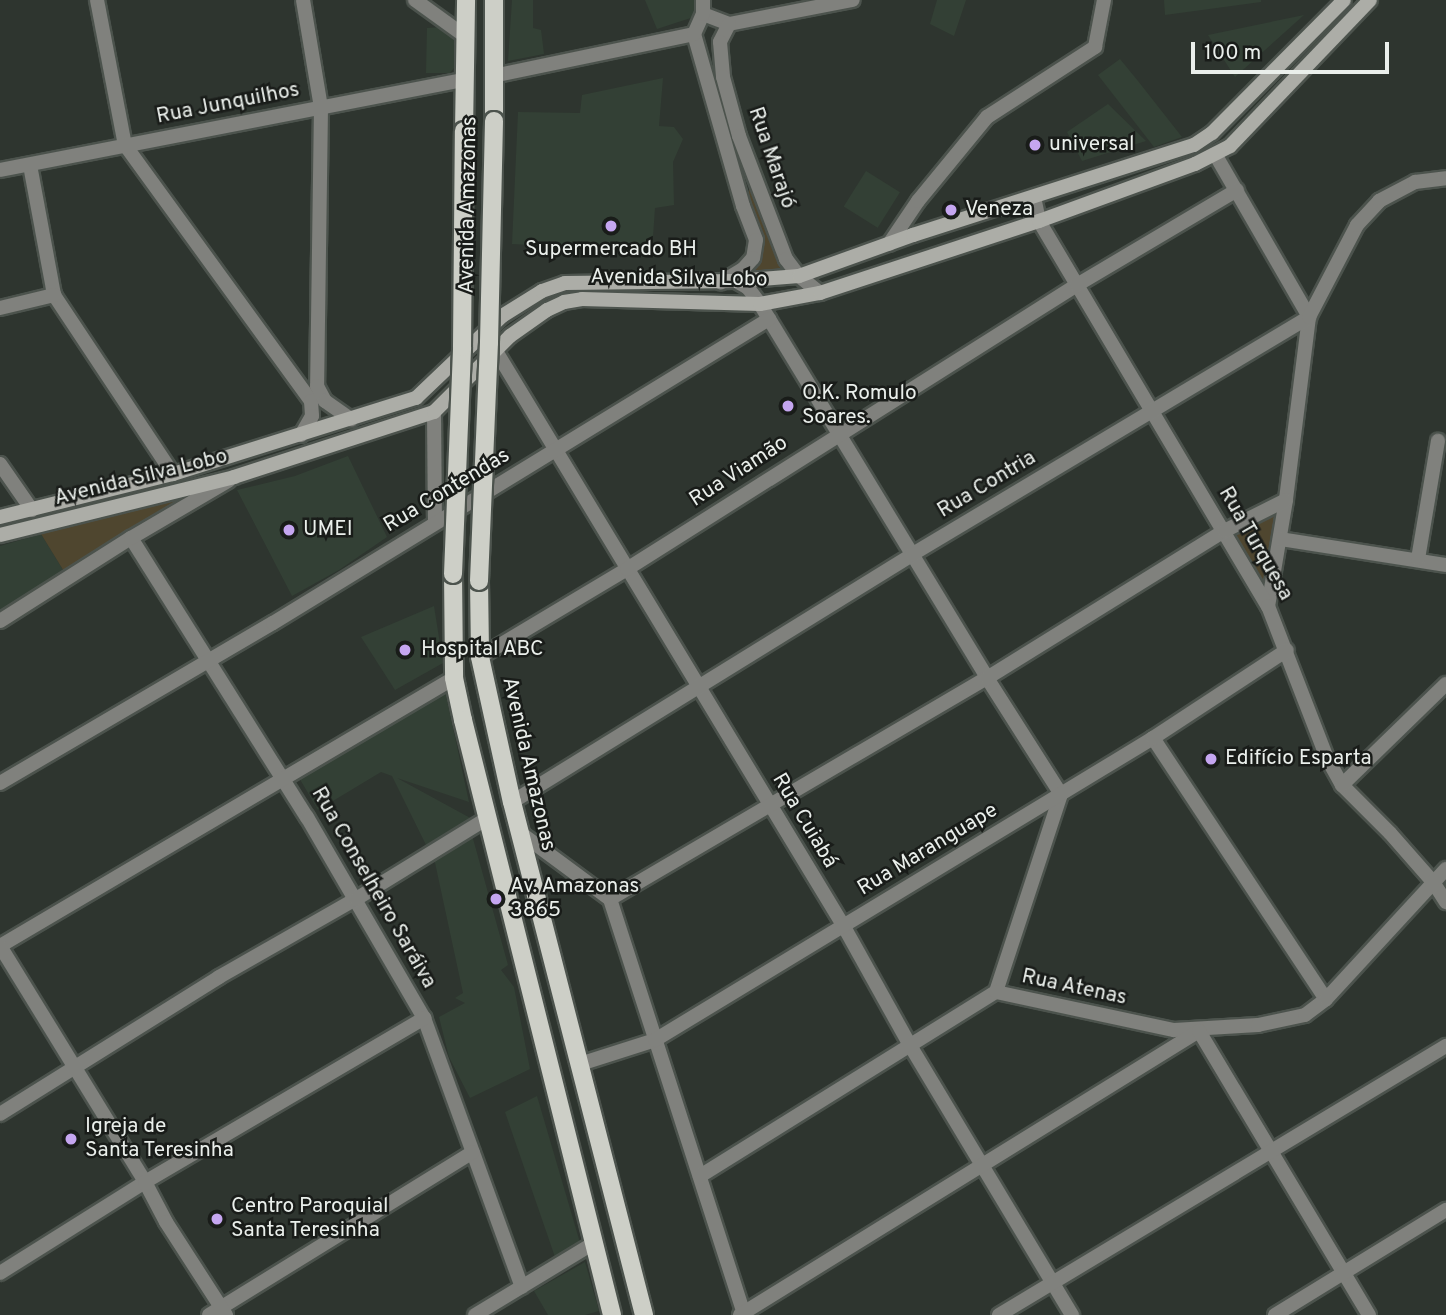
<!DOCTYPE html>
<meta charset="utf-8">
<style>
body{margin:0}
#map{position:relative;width:1446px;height:1315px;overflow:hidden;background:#2e352f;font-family:Overpass,sans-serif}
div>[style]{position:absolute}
.built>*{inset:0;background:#334035;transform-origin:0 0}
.green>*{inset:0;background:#4f462f}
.roads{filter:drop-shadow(2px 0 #4c534d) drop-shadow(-2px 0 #4c534d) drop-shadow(0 2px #4c534d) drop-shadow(0 -2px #4c534d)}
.minor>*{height:14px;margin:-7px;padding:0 7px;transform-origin:7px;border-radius:7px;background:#80817d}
.tertiary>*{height:14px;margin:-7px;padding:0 7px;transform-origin:7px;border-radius:7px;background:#80817d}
.secondary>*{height:14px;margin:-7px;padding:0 7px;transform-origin:7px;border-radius:7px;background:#acada7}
.primary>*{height:18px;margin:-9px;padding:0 9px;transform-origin:9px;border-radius:9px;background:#cdcfc7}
.bridges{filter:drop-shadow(2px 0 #4c534d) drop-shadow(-2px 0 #4c534d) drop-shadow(0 2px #4c534d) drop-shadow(0 -2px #4c534d)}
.primary-bridge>*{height:18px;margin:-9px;padding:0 9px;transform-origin:9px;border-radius:9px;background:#cdcfc7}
.dots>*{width:19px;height:19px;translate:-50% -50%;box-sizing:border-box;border:4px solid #191c19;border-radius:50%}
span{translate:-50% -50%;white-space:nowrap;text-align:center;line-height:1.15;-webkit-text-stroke:5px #191c19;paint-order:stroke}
.street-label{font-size:21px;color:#eaefeb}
.poi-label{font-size:21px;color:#eaefeb}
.left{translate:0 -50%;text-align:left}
.scale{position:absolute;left:1191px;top:42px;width:198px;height:32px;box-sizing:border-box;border:4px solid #eaefeb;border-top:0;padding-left:9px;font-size:21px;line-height:24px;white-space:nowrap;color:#eaefeb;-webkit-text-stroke:5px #191c19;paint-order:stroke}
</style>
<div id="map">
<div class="built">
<div style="clip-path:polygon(512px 0,533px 0,533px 28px,541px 30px,544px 54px,508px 61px)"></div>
<div style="clip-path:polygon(645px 0,699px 0,703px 14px,657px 29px)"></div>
<div style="clip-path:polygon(937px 0,966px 0,954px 36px,930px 24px)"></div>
<div style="clip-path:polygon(1164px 0,1261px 0,1261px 2px,1165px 15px)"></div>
<div style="clip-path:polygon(1304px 15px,1235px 77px,1208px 35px)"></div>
<div style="clip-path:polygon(443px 27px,456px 35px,465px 54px,450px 73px,426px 73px,427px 28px)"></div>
<div style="clip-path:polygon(1120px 59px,1138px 81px,1182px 137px,1154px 147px,1098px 75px)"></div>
<div style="clip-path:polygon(663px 78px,659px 126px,674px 127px,683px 139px,673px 162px,674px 205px,655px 208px,652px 251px,512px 244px,518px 112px,580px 113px,582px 95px)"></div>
<div style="clip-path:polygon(1108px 104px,1146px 141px,1082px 161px,1067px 132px)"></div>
<div style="left:866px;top:171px;width:40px;height:42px;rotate:32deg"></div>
<div style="clip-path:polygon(348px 456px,387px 537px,339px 570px,292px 596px,237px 490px,295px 476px)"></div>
<div style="clip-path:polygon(41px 534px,65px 573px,0 611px,0 546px)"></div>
<div style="clip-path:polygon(434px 606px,443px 663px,395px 690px,361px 637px)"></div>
<div style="clip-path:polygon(445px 691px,469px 802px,397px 778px,474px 820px,428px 849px,392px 776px,381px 772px,318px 810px,298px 776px)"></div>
<div style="clip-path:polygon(472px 835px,508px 965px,501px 970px,514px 987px,530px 1069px,470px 1098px,449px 1057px,439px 1017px,465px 1003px,455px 998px,463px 993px,434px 858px)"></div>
<div style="clip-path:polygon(537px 1096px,581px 1246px,555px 1257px,505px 1112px)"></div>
<div style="clip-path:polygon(585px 1262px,599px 1311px,585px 1315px,548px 1315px,534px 1291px)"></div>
</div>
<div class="green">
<div style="clip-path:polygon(749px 184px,785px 268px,749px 271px,755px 220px,749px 200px)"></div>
<div style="clip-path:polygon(178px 496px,180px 500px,65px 573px,41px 534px)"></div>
<div style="clip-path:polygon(1281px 507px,1267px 592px,1234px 537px)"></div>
</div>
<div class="roads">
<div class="minor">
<div style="left:97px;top:0;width:148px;rotate:79.1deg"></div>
<div style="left:125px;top:145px;width:316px;rotate:54deg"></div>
<div style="left:311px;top:401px;width:15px;rotate:86deg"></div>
<div style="left:312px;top:416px;width:22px;rotate:120deg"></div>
<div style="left:303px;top:0;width:109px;rotate:80.5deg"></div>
<div style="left:321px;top:107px;width:279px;rotate:90.8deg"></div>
<div style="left:317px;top:386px;width:17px;rotate:62deg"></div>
<div style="left:325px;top:401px;width:32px;rotate:35deg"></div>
<div style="left:1215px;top:154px;width:188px;rotate:60deg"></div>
<div style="left:1309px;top:317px;width:184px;rotate:97.2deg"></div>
<div style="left:1286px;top:500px;width:108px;rotate:99.6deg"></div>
<div style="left:30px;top:165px;width:132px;rotate:79.5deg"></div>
<div style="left:54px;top:295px;width:215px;rotate:56.4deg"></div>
<div style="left:0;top:170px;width:473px;rotate:-11deg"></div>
<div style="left:1034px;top:197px;width:25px;rotate:78deg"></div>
<div style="left:1039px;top:221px;width:448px;rotate:59.3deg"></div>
<div style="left:1268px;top:606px;width:163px;rotate:68.8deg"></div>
<div style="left:1327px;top:758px;width:31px;rotate:61deg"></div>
<div style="left:1342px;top:785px;width:68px;rotate:45deg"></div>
<div style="left:1390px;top:833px;width:65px;rotate:48.7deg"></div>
<div style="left:1433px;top:882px;width:24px;rotate:57deg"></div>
<div style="left:889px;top:244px;width:52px;rotate:-56deg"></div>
<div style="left:918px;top:201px;width:109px;rotate:-50.6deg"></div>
<div style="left:987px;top:117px;width:129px;rotate:-32.9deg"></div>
<div style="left:1095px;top:47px;width:48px;rotate:-79.2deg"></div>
<div style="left:736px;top:281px;width:14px;rotate:30deg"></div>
<div style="left:748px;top:288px;width:20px;rotate:53deg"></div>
<div style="left:760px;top:304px;width:437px;rotate:58.7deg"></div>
<div style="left:987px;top:678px;width:138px;rotate:57.5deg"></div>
<div style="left:1061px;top:794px;width:208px;rotate:108.2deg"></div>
<div style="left:0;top:308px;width:56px;rotate:-13.5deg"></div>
<div style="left:496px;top:351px;width:671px;rotate:58.85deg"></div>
<div style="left:843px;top:925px;width:140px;rotate:60.9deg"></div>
<div style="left:911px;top:1047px;width:313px;rotate:59deg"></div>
<div style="left:434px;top:412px;width:110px;rotate:89.5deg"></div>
<div style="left:0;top:464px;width:56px;rotate:55.2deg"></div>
<div style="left:131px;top:538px;width:330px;rotate:57.8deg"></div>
<div style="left:307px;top:817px;width:233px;rotate:59.8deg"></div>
<div style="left:424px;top:1018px;width:286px;rotate:70deg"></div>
<div style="left:1280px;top:539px;width:168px;rotate:8.9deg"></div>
<div style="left:1418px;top:559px;width:120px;rotate:-80.4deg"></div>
<div style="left:0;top:621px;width:155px;rotate:-32.4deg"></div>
<div style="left:131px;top:538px;width:113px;rotate:-30.4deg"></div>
<div style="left:480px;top:657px;width:171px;rotate:-30.9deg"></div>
<div style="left:627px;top:569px;width:532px;rotate:-32.26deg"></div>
<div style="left:1077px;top:285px;width:186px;rotate:-30.7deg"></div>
<div style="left:1153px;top:738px;width:313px;rotate:56.5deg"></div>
<div style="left:0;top:783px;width:316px;rotate:-30.4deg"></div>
<div style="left:273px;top:623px;width:582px;rotate:-31.5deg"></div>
<div style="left:1342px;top:785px;width:145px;rotate:-44.2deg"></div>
<div style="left:512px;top:802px;width:471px;rotate:-31.7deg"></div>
<div style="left:913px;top:554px;width:462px;rotate:-30.9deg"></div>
<div style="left:1309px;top:317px;width:104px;rotate:-62.4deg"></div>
<div style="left:1357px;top:225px;width:33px;rotate:-47deg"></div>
<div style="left:1379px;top:201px;width:41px;rotate:-27.8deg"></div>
<div style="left:1415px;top:182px;width:31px;rotate:-7deg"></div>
<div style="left:519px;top:832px;width:113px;rotate:36.4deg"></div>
<div style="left:610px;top:899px;width:437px;rotate:72.1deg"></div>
<div style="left:610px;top:899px;width:437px;rotate:-30.4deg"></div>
<div style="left:987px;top:678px;width:279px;rotate:-31.8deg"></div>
<div style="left:1224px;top:531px;width:69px;rotate:-26.6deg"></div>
<div style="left:0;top:946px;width:527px;rotate:-30.55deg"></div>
<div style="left:580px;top:1064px;width:79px;rotate:-17.7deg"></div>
<div style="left:655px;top:1040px;width:582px;rotate:-31.23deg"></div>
<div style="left:1153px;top:738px;width:160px;rotate:-33.3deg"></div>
<div style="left:0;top:1114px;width:258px;rotate:-32deg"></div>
<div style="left:219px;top:977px;width:158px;rotate:-29.7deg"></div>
<div style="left:356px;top:899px;width:153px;rotate:-31.6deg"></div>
<div style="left:700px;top:1176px;width:349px;rotate:-31.9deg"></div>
<div style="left:996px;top:992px;width:182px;rotate:12.1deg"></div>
<div style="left:1174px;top:1030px;width:84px;rotate:-3.4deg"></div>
<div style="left:1258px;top:1025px;width:48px;rotate:-12deg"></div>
<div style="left:1305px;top:1015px;width:26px;rotate:-37deg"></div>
<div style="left:1326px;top:999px;width:177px;rotate:-47.3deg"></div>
<div style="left:0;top:1273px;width:171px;rotate:-32.1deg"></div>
<div style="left:145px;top:1182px;width:324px;rotate:-30.4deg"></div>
<div style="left:209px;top:1315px;width:310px;rotate:-31.7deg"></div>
<div style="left:475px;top:1315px;width:139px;rotate:-31.2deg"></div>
<div style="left:740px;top:1315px;width:540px;rotate:-31.75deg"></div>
<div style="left:1199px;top:1031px;width:331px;rotate:59.1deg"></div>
<div style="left:999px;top:1315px;width:522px;rotate:-31.04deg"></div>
<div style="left:1275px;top:1315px;width:201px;rotate:-31.6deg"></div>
</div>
<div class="tertiary">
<div style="left:415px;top:0;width:62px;rotate:35.8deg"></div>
<div style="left:703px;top:14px;width:28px;rotate:21deg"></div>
<div style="left:729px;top:24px;width:126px;rotate:-11deg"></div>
<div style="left:729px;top:24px;width:20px;rotate:117deg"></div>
<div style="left:720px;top:42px;width:35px;rotate:85deg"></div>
<div style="left:723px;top:77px;width:61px;rotate:74.8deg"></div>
<div style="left:739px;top:136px;width:132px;rotate:69.1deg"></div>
<div style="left:786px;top:259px;width:21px;rotate:53deg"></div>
<div style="left:799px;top:276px;width:27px;rotate:39deg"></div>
<div style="left:694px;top:34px;width:179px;rotate:74.1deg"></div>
<div style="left:743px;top:206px;width:36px;rotate:69deg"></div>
<div style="left:756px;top:240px;width:18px;rotate:99deg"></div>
<div style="left:753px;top:258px;width:15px;rotate:132deg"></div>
<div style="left:743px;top:269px;width:26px;rotate:149deg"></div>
<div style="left:493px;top:76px;width:205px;rotate:-11.8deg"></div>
<div style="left:694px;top:34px;width:22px;rotate:-66deg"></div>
<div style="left:703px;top:14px;width:14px;rotate:-90deg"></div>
<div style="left:0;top:946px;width:277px;rotate:58.4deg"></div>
<div style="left:145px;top:1182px;width:45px;rotate:62.3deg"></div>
<div style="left:166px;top:1222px;width:111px;rotate:57.2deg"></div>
</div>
<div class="secondary">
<div style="left:0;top:517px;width:178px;rotate:-14deg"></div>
<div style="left:173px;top:474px;width:255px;rotate:-17.4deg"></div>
<div style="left:416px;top:398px;width:119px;rotate:-43.6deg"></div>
<div style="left:502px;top:316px;width:47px;rotate:-32deg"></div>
<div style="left:542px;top:291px;width:24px;rotate:-19deg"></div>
<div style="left:565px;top:283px;width:171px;rotate:-0.7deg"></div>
<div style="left:736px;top:281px;width:63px;rotate:-4.5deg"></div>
<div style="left:799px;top:276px;width:121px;rotate:-19.8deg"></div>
<div style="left:913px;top:235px;width:295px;rotate:-17.8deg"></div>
<div style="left:1194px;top:145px;width:22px;rotate:-34deg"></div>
<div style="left:1212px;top:133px;width:187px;rotate:-45.2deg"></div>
<div style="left:0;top:535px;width:241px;rotate:-13.9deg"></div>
<div style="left:234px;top:477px;width:210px;rotate:-18deg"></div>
<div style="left:434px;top:412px;width:107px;rotate:-45deg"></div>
<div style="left:510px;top:336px;width:45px;rotate:-35.1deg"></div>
<div style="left:547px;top:310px;width:19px;rotate:-25deg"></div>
<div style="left:564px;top:302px;width:18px;rotate:-9deg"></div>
<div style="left:582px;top:299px;width:178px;rotate:1.6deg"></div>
<div style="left:760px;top:304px;width:61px;rotate:-10.4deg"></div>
<div style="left:820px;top:293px;width:231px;rotate:-18.2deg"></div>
<div style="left:1039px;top:221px;width:166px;rotate:-20.1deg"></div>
<div style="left:1195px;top:164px;width:39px;rotate:-27deg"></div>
<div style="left:1230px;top:146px;width:202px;rotate:-46.2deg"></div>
</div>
<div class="primary">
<div style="left:494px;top:121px;width:121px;rotate:-90deg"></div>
<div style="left:464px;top:131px;width:131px;rotate:-89.1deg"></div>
<div style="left:453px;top:574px;width:104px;rotate:89.4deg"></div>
<div style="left:454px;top:678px;width:43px;rotate:77.9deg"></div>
<div style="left:463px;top:720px;width:613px;rotate:75.94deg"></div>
<div style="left:479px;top:581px;width:76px;rotate:89.2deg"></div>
<div style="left:480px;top:657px;width:148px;rotate:77.6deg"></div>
<div style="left:512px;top:802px;width:530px;rotate:75.57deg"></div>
</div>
</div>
<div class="bridges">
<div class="primary-bridge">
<div style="left:453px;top:574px;width:227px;rotate:-87.7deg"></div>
<div style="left:462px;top:347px;width:216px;rotate:-89.5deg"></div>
<div style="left:479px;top:581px;width:239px;rotate:-87.6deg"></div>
<div style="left:489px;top:342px;width:221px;rotate:-88.7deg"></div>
</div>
</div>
<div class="dots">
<div style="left:1035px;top:145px;background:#c5a6f0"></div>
<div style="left:951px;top:210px;background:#c5a6f0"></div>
<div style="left:611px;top:226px;background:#c5a6f0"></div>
<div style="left:788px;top:406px;background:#c5a6f0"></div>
<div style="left:289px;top:530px;background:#c5a6f0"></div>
<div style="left:405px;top:650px;background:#c5a6f0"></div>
<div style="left:1211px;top:759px;background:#c5a6f0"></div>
<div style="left:496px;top:899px;background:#c5a6f0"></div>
<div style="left:71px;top:1139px;background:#c5a6f0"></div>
<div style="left:217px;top:1219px;background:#c5a6f0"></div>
</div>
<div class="street-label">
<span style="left:228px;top:104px;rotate:-11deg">Rua Junquilhos</span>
<span style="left:771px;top:158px;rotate:71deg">Rua Marajó</span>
<span style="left:469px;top:205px;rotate:-89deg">Avenida Amazonas</span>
<span style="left:679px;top:279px;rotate:1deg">Avenida Silva Lobo</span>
<span style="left:739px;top:472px;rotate:-33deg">Rua Viamão</span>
<span style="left:141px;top:478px;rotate:-14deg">Avenida Silva Lobo</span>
<span style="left:987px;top:485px;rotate:-31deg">Rua Contria</span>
<span style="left:447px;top:491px;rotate:-31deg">Rua Contendas</span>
<span style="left:1255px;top:544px;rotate:60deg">Rua Turquesa</span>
<span style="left:528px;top:764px;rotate:77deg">Avenida Amazonas</span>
<span style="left:804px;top:821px;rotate:59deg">Rua Cuiabá</span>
<span style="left:928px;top:850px;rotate:-31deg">Rua Maranguape</span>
<span style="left:373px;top:888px;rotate:60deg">Rua Conselheiro Saráiva</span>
<span style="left:1074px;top:988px;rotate:12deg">Rua Atenas</span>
</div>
<div class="poi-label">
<span class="left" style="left:1049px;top:145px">universal</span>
<span class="left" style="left:965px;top:210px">Veneza</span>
<span style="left:611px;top:250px">Supermercado BH</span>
<span class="left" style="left:802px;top:406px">O.K. Romulo<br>Soares.</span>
<span class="left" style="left:303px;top:530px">UMEI</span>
<span class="left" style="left:421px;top:650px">Hospital ABC</span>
<span class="left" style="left:1225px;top:759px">Edifício Esparta</span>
<span class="left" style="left:510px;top:899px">Av. Amazonas<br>3865</span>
<span class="left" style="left:85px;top:1139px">Igreja de<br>Santa Teresinha</span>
<span class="left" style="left:231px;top:1219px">Centro Paroquial<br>Santa Teresinha</span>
</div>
<div class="scale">100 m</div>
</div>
